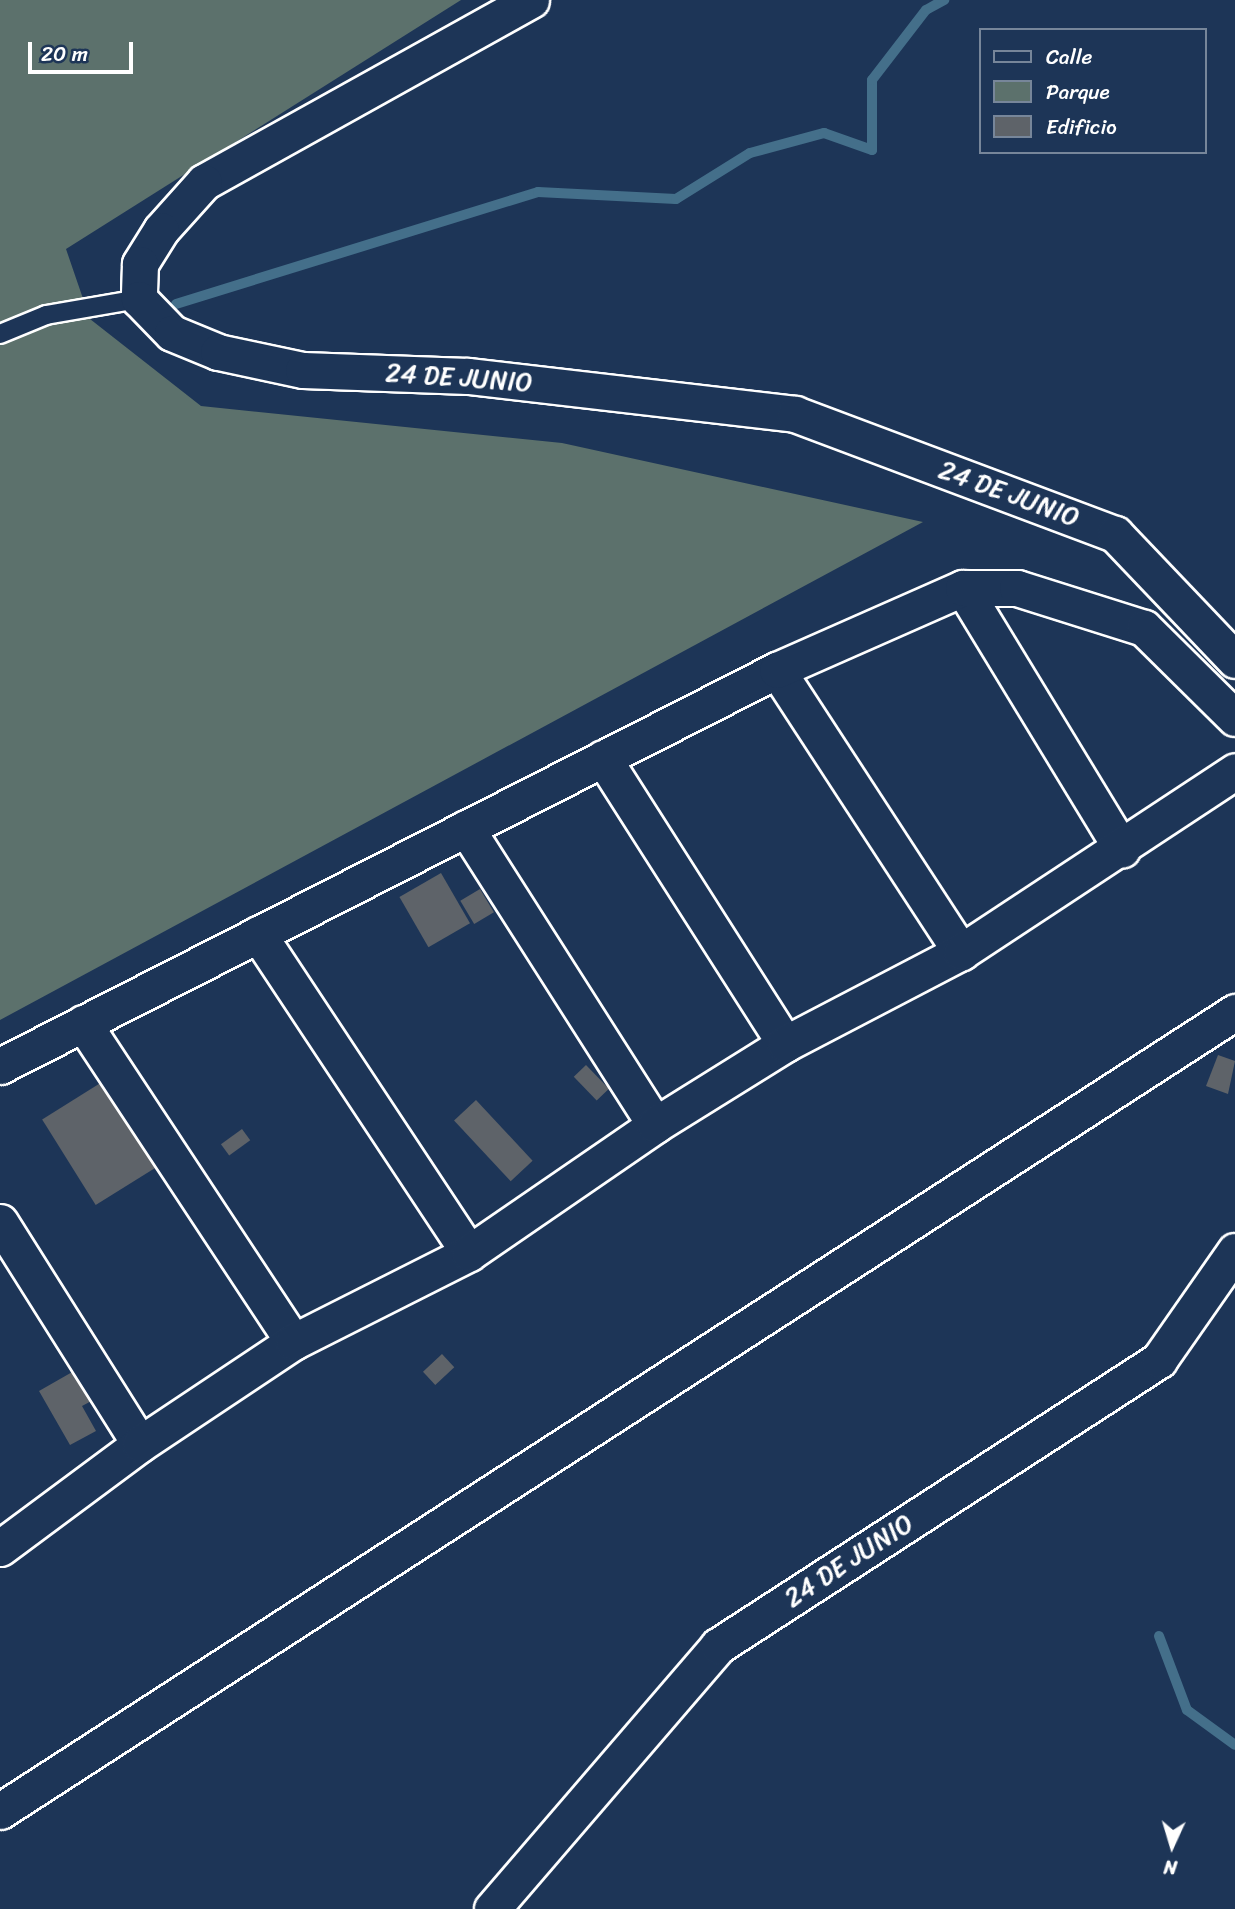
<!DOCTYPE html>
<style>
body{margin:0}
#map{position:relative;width:1235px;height:1909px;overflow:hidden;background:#1d3557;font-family:Sriracha,sans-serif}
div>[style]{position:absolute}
.green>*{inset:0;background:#5c716c}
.stream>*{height:10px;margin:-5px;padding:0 5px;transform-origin:5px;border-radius:5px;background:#446f8a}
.building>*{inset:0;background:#5e6369;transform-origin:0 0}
.roads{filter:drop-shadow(2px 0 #fff) drop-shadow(-2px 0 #fff) drop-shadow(0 2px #fff) drop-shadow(0 -2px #fff)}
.lane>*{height:18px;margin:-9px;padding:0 9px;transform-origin:9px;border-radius:9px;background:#1d3557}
.street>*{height:35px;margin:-17.5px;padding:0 17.5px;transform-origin:17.5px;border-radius:17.5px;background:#1d3557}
span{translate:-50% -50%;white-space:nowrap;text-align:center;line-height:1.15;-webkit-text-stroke:6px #1d3557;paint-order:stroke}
.street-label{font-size:26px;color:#fff}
.legend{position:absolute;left:979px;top:28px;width:228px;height:126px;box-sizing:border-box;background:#1d3557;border:2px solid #77869a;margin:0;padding:9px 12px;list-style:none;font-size:21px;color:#fff}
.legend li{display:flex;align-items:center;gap:14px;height:35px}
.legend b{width:35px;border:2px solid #77869a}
.north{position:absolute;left:1137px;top:1811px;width:70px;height:70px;-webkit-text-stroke:5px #1d3557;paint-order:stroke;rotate:184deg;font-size:19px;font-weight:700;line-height:28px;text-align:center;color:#fff}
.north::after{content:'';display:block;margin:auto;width:24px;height:32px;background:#fff;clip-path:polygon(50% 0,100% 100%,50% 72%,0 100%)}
.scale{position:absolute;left:28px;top:42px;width:105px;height:32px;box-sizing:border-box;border:4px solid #fff;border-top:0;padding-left:9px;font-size:21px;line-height:24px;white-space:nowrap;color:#fff;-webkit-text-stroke:5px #1d3557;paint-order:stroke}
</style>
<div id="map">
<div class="green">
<div style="clip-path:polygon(0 0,461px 0,66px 249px,90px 319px,201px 406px,562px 443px,923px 522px,0 1020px)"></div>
</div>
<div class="stream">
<div style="left:176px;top:304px;width:379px;rotate:-17.2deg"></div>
<div style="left:538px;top:192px;width:138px;rotate:2.9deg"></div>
<div style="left:676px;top:199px;width:87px;rotate:-31.9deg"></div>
<div style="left:750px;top:153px;width:77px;rotate:-15.1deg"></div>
<div style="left:824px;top:133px;width:51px;rotate:19.5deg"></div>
<div style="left:872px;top:150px;width:70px;rotate:-90deg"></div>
<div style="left:872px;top:80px;width:88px;rotate:-52.4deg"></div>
<div style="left:926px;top:10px;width:21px;rotate:-29deg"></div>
<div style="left:1159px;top:1636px;width:79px;rotate:69.3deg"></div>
<div style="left:1187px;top:1710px;width:59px;rotate:36.1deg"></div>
</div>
<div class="building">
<div style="left:441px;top:873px;width:58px;height:48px;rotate:60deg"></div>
<div style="left:480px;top:889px;width:27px;height:23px;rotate:59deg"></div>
<div style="clip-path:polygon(1218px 1055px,1235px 1061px,1228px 1094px,1206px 1086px)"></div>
<div style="left:586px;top:1065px;width:33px;height:17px;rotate:46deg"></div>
<div style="left:110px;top:1077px;width:101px;height:80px;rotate:58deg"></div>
<div style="left:476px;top:1100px;width:83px;height:30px;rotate:47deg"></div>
<div style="left:242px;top:1129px;width:14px;height:26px;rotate:54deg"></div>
<div style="left:442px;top:1354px;width:18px;height:26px;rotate:47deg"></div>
<div style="clip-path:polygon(81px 1367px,99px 1397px,82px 1406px,96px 1431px,70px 1445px,39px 1391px)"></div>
</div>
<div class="roads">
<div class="lane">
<div style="left:0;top:334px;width:50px;rotate:-22.4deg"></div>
<div style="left:46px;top:315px;width:94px;rotate:-9.8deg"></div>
</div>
<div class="street">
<div style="left:531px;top:0;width:374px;rotate:150.9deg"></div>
<div style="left:204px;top:182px;width:64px;rotate:131.9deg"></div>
<div style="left:161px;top:230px;width:40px;rotate:122deg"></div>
<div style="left:140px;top:264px;width:35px;rotate:92deg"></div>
<div style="left:139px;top:299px;width:47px;rotate:45.9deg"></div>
<div style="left:172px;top:333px;width:50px;rotate:22.4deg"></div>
<div style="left:218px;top:352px;width:87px;rotate:12deg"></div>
<div style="left:303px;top:370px;width:165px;rotate:2.1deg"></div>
<div style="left:468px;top:376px;width:329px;rotate:6.6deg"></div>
<div style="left:795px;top:414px;width:342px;rotate:20.6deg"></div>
<div style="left:1115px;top:534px;width:174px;rotate:46.4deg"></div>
<div style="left:963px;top:588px;width:306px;rotate:58.7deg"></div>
<div style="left:777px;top:670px;width:337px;rotate:56.9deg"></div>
<div style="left:603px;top:758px;width:339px;rotate:57.5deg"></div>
<div style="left:466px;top:828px;width:352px;rotate:57.5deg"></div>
<div style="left:258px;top:934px;width:382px;rotate:56.5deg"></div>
<div style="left:83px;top:1023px;width:382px;rotate:56.6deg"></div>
<div style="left:0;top:1066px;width:872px;rotate:-27.01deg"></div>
<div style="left:777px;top:670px;width:203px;rotate:-23.8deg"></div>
<div style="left:963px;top:588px;width:54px"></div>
<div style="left:1017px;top:588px;width:133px;rotate:17.5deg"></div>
<div style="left:1144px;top:628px;width:128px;rotate:44.7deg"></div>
<div style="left:0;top:1222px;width:262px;rotate:57.8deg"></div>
<div style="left:0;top:1548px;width:174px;rotate:-36.6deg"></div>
<div style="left:140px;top:1444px;width:184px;rotate:-33.7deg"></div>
<div style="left:293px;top:1342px;width:197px;rotate:-26.8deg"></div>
<div style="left:469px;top:1253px;width:226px;rotate:-34.5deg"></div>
<div style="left:655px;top:1125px;width:153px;rotate:-31.9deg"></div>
<div style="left:785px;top:1044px;width:199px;rotate:-27.6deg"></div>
<div style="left:961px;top:952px;width:328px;rotate:-33.4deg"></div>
<div style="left:0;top:1811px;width:1471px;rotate:-32.9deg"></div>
<div style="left:492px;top:1909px;width:347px;rotate:-49.3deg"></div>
<div style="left:718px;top:1646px;width:526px;rotate:-32.96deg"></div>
<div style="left:1159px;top:1360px;width:133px;rotate:-55.1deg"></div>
</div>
</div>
<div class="street-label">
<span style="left:459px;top:378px;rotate:4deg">24 DE JUNIO</span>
<span style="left:1009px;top:494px;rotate:20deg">24 DE JUNIO</span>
<span style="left:849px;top:1561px;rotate:-33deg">24 DE JUNIO</span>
</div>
<ul class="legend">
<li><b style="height:9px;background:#1d3557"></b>Calle</li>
<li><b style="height:19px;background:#5c716c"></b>Parque</li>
<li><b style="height:19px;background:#5e6369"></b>Edificio</li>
</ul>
<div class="north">N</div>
<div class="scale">20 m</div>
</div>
